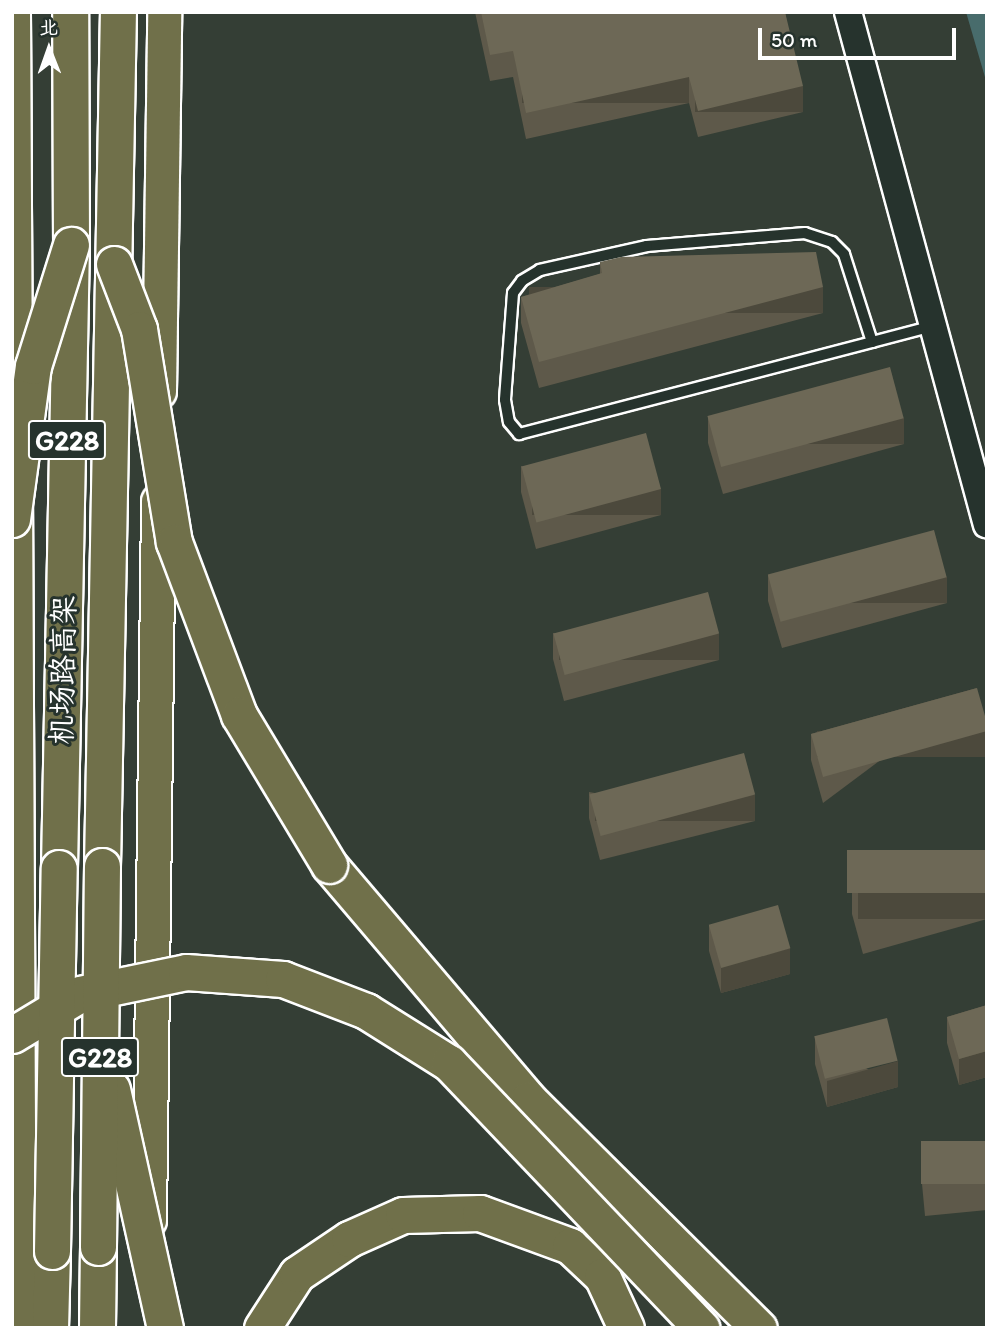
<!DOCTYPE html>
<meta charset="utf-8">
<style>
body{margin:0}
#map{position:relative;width:999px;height:1340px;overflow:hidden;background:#343e35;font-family:Itim,"LXGW WenKai TC",sans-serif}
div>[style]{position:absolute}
.water>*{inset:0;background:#486c6c}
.roads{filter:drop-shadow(2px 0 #fff) drop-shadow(-2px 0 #fff) drop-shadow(0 2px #fff) drop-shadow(0 -2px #fff)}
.service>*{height:10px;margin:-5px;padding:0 5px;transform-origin:5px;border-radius:5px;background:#26332d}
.tertiary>*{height:26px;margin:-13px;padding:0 13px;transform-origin:13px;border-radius:13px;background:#26332d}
.primary>*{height:33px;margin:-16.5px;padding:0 16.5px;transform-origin:16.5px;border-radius:16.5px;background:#70704a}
.trunk>*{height:35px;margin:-17.5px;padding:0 17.5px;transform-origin:17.5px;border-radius:17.5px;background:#70704a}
.bridges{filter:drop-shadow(2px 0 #fff) drop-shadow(-2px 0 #fff) drop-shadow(0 2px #fff) drop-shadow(0 -2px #fff)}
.trunk-bridge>*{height:35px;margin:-17.5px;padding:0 17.5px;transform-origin:17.5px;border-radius:17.5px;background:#70704a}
.wall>*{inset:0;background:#5e594a}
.shaded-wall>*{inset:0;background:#4c493c;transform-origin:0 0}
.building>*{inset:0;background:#6d6856;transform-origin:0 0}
span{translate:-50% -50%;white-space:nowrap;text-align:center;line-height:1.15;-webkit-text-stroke:6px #26332d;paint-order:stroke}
.shield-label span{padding:2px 5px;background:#26332d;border:2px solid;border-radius:5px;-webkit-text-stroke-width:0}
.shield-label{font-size:28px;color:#fff;font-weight:700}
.street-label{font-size:30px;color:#fff}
.frame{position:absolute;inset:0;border:14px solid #fff;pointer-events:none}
.north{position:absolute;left:14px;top:14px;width:70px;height:70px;-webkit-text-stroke:5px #26332d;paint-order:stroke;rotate:359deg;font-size:19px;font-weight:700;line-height:28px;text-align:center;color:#fff}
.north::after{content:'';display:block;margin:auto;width:24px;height:32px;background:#fff;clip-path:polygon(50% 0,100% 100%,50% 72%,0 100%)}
.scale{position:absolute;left:758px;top:28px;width:198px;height:32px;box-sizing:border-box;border:4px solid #fff;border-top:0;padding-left:9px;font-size:21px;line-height:24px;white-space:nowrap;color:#fff;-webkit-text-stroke:5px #26332d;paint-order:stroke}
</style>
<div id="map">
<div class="water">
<div style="clip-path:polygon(966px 12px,987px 12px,987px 84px)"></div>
</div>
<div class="roads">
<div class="service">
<div style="left:872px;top:342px;width:92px;rotate:-107.7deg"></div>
<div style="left:844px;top:254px;width:17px;rotate:-135deg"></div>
<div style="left:832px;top:242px;width:28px;rotate:-162deg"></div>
<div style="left:805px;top:233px;width:159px;rotate:175.3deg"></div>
<div style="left:647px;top:246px;width:110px;rotate:167.4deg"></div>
<div style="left:540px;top:270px;width:21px;rotate:149deg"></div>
<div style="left:522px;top:281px;width:15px;rotate:127deg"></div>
<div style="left:513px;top:293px;width:107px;rotate:94.3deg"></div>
<div style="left:505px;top:400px;width:22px;rotate:80deg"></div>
<div style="left:509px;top:422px;width:16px;rotate:50deg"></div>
<div style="left:519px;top:434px;width:365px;rotate:-14.6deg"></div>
<div style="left:872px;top:342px;width:63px;rotate:-14.7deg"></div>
</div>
<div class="tertiary">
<div style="left:848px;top:12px;width:531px;rotate:74.84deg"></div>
</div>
<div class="primary">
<div style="left:13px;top:12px;width:404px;rotate:89.7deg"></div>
<div style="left:159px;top:391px;width:379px;rotate:-89.2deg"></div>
<div style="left:15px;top:491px;width:837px;rotate:89.73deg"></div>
<div style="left:149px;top:1220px;width:719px;rotate:-89.28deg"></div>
</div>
<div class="trunk">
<div style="left:329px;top:865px;width:307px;rotate:49.6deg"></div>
<div style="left:528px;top:1099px;width:325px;rotate:44.8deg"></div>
<div style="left:102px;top:866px;width:854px;rotate:-88.93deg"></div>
<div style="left:59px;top:868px;width:623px;rotate:-88.9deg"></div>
<div style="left:71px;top:245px;width:233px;rotate:-90.2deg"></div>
<div style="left:50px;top:1328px;width:77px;rotate:-88.5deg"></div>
<div style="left:97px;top:1328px;width:81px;rotate:-89.3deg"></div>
<div style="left:262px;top:1328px;width:64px;rotate:-57.1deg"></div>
<div style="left:297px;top:1274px;width:63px;rotate:-33.9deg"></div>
<div style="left:349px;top:1239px;width:59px;rotate:-24deg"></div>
<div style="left:403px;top:1215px;width:77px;rotate:-1.5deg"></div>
<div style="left:480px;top:1213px;width:96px;rotate:20.1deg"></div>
<div style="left:570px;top:1246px;width:44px;rotate:43.2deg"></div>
<div style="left:602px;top:1276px;width:57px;rotate:65.2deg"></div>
</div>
</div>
<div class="bridges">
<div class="trunk-bridge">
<div style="left:114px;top:264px;width:70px;rotate:69deg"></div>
<div style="left:139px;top:329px;width:216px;rotate:80.7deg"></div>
<div style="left:174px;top:542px;width:185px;rotate:69.4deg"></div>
<div style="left:239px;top:715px;width:175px;rotate:59deg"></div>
<div style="left:12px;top:519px;width:154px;rotate:-82.2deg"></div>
<div style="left:33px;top:366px;width:127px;rotate:-72.6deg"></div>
<div style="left:12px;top:1035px;width:79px;rotate:-31.1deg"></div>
<div style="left:80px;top:994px;width:108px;rotate:-11.7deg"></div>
<div style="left:186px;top:972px;width:97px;rotate:4.1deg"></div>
<div style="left:283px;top:979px;width:89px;rotate:21.1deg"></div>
<div style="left:366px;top:1011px;width:98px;rotate:32.1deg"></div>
<div style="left:449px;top:1063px;width:366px;rotate:46.4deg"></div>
<div style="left:112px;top:1089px;width:245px;rotate:77.5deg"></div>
<div style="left:98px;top:1247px;width:381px;rotate:-89.4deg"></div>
<div style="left:52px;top:1251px;width:383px;rotate:-89deg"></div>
</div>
</div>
<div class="wall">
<div style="clip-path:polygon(475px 12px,785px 12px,803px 112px,698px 137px,689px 103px,526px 139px,513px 77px,490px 81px)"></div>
<div style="clip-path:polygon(600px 262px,823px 313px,539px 388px,521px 323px,521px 297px,600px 274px)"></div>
<div style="clip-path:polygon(708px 417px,904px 444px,723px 494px,708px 443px)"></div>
<div style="clip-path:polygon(521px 466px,661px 515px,536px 549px,521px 492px)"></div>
<div style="clip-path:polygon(768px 575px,947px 603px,782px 648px,768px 601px)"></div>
<div style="clip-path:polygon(553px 633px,719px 660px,564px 701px,553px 659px)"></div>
<div style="clip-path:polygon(977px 688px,823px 803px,811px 760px,811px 734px)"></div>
<div style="clip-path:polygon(589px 792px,755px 821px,600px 860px,589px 818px)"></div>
<div style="clip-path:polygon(987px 850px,987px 919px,863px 954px,852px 914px,852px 888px)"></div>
<div style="clip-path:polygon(709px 925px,790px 974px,721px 993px,709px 951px)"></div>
<div style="clip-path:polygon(987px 1005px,987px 1077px,959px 1085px,947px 1043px,947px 1017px)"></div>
<div style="clip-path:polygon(815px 1038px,898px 1087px,827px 1107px,815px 1064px)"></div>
<div style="clip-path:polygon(987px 1141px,987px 1210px,925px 1216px,921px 1173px,921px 1147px)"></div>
</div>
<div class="shaded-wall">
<div style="left:689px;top:77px;width:26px;height:167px;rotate:90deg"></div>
<div style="left:803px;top:86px;width:26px;height:108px;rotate:90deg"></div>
<div style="left:823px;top:287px;width:26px;height:294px;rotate:90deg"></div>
<div style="left:904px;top:418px;width:26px;height:188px;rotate:90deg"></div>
<div style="left:661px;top:489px;width:26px;height:129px;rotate:90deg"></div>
<div style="left:947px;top:577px;width:26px;height:171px;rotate:90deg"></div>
<div style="left:719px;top:634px;width:26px;height:160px;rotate:90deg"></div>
<div style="left:987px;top:731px;width:26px;height:170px;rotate:90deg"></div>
<div style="left:755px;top:795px;width:26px;height:160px;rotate:90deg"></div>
<div style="left:987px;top:893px;width:26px;height:129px;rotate:90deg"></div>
<div style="clip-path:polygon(790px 948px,790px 974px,721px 993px,721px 967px)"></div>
<div style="clip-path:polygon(987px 1051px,987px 1077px,959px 1085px,959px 1059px)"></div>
<div style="clip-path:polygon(898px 1061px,898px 1087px,827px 1107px,827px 1081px)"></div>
</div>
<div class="building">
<div style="clip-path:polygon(481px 12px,785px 12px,803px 86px,698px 111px,689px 77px,526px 113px,513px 51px,490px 55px)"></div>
<div style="clip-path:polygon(816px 252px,823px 287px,539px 362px,521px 297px,602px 273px,600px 262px,621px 257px)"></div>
<div style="left:890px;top:367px;width:53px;height:189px;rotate:75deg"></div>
<div style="left:646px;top:433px;width:58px;height:129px;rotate:75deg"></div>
<div style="left:934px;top:530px;width:49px;height:172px;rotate:75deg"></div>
<div style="left:708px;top:592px;width:43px;height:160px;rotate:75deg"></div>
<div style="clip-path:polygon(977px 688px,987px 723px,987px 731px,823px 777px,811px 734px)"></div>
<div style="left:744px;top:753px;width:43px;height:160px;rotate:75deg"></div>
<div style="left:987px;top:850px;width:43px;height:140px;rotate:90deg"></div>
<div style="left:778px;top:905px;width:45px;height:72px;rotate:74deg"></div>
<div style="clip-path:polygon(987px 1005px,987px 1051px,959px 1059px,947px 1017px)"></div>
<div style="left:887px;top:1018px;width:44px;height:75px;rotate:76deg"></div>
<div style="left:987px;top:1141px;width:43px;height:66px;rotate:90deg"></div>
</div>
<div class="shield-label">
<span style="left:67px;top:440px">G228</span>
<span style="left:100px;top:1057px">G228</span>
</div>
<div class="street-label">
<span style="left:63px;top:670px;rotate:-89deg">机场路高架</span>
</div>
<div class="frame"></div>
<div class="north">北</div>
<div class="scale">50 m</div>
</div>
